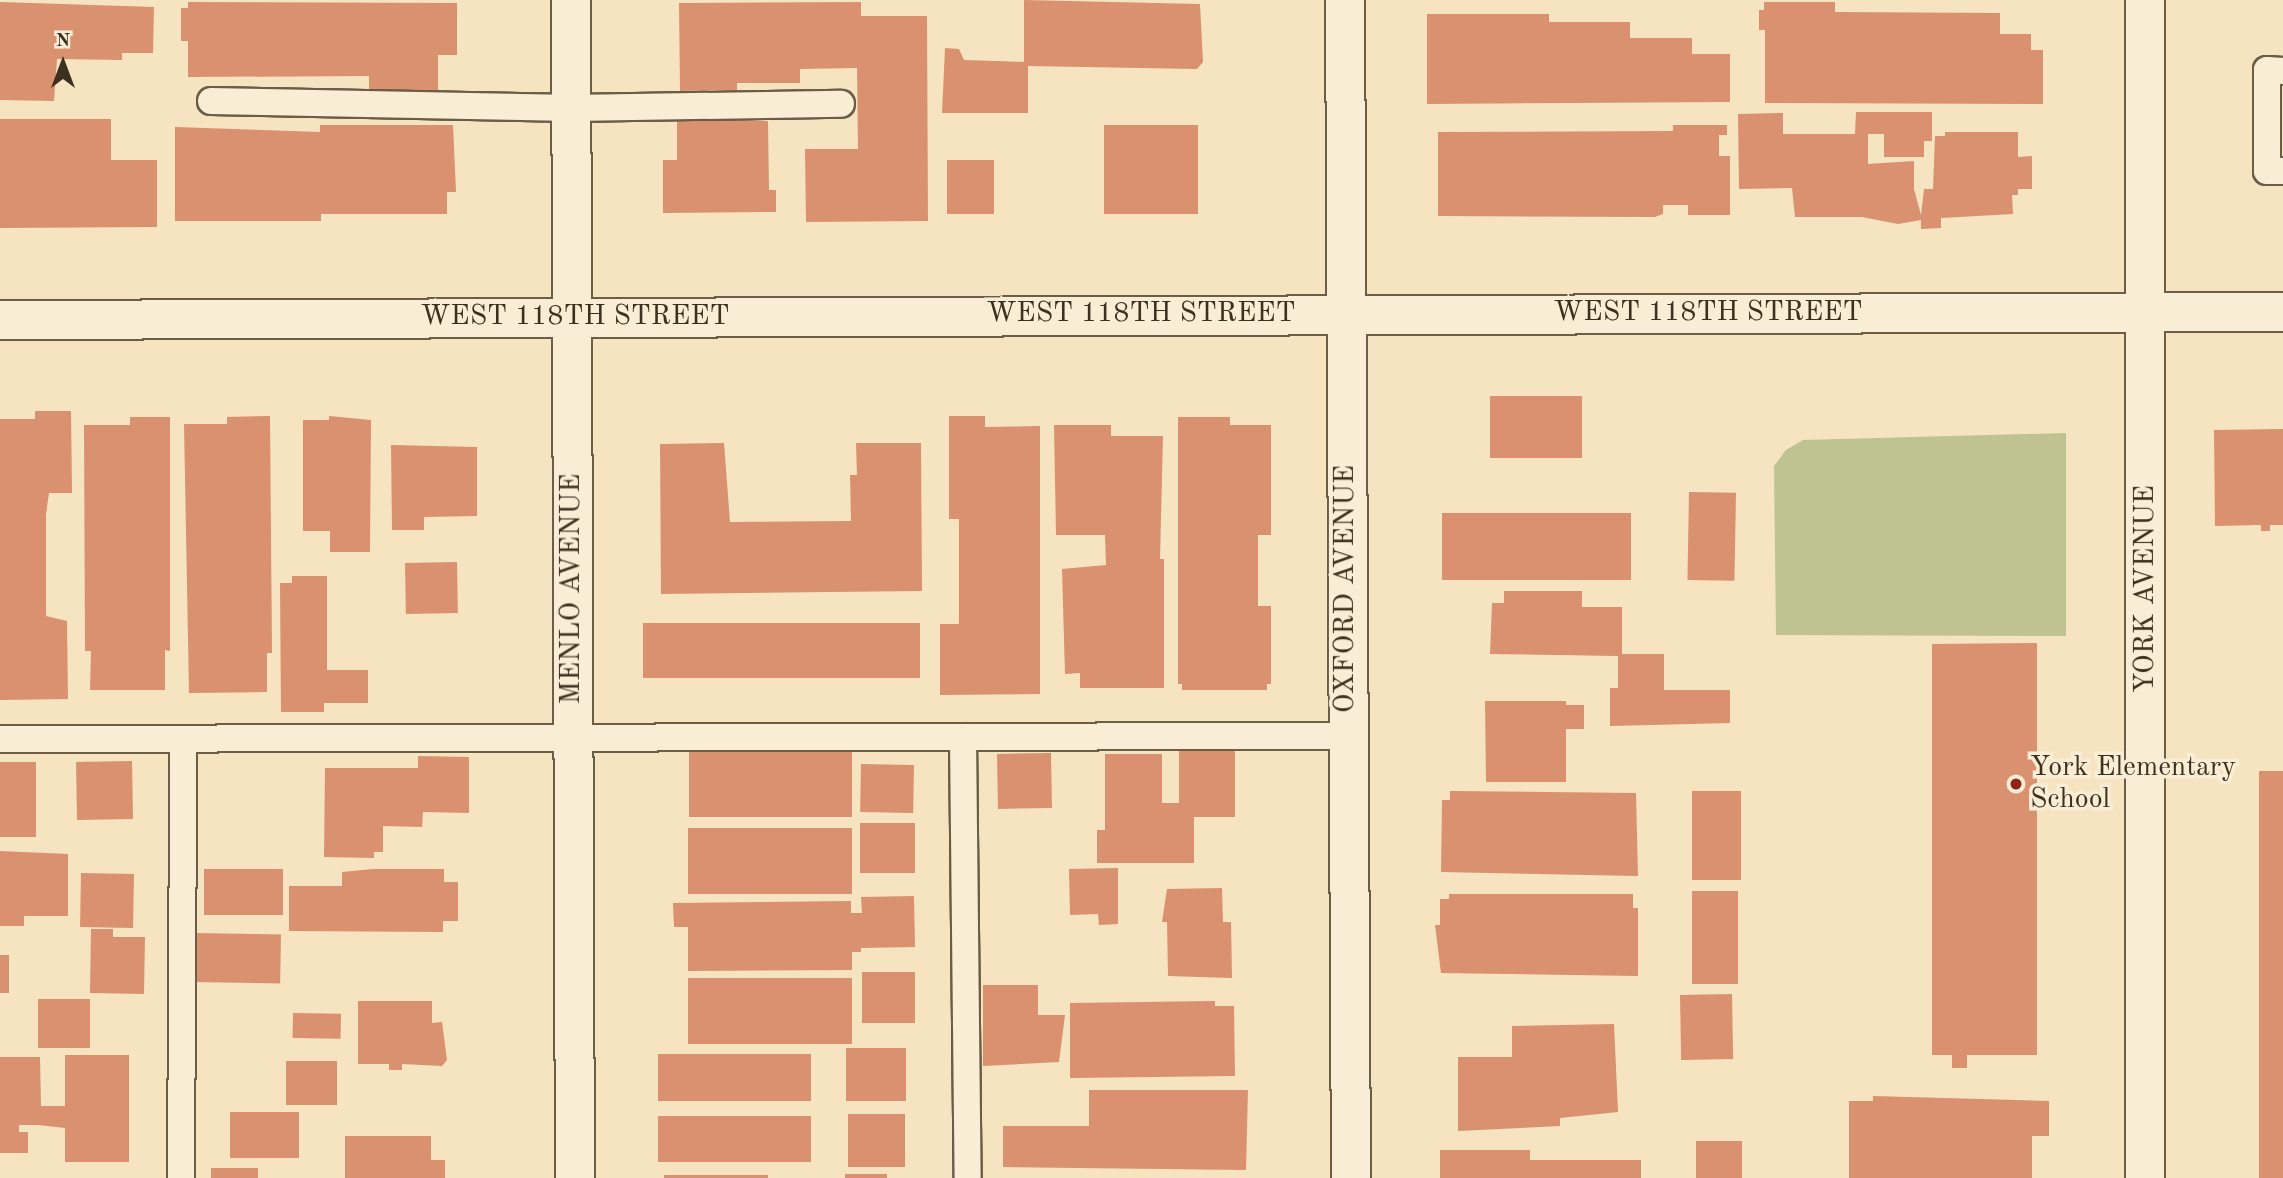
<!DOCTYPE html>
<style>
body{margin:0}
#map{position:relative;width:2283px;height:1178px;overflow:hidden;background:#f6e3c0;font-family:"Old Standard TT",serif}
div>[style]{position:absolute}
.green>*{inset:0;background:#bec391}
.building>*{inset:0;background:#d9916f;transform-origin:0 0}
.roads{filter:drop-shadow(2px 0 #6c5d46) drop-shadow(-2px 0 #6c5d46) drop-shadow(0 2px #6c5d46) drop-shadow(0 -2px #6c5d46)}
.lane>*{height:26px;margin:-13px;padding:0 13px;transform-origin:13px;border-radius:13px;background:#f9edd6}
.street>*{height:38px;margin:-19px;padding:0 19px;transform-origin:19px;border-radius:19px;background:#f9edd6}
.secondary>*{height:38px;margin:-19px;padding:0 19px;transform-origin:19px;border-radius:19px;background:#f9edd6}
.dots>*{width:19px;height:19px;translate:-50% -50%;box-sizing:border-box;border:4px solid #f9edd6;border-radius:50%}
span{translate:-50% -50%;white-space:nowrap;text-align:center;line-height:1.15;-webkit-text-stroke:7px #f9edd6;paint-order:stroke}
.street-label{font-size:28px;color:#3e301e}
.poi-label{font-size:28px;color:#3e301e}
.left{translate:0 -50%;text-align:left}
.north{position:absolute;left:28px;top:28px;width:70px;height:70px;-webkit-text-stroke:5px #f9edd6;paint-order:stroke;rotate:0deg;font-size:19px;font-weight:700;line-height:28px;text-align:center;color:#3e301e}
.north::after{content:'';display:block;margin:auto;width:24px;height:32px;background:#3e301e;clip-path:polygon(50% 0,100% 100%,50% 72%,0 100%)}
</style>
<div id="map">
<div class="green">
<div style="clip-path:polygon(2066px 433px,2066px 636px,1776px 635px,1774px 466px,1786px 450px,1803px 440px)"></div>
</div>
<div class="building">
<div style="clip-path:polygon(1024px 0,1200px 4px,1203px 62px,1197px 69px,1028px 66px,1028px 113px,942px 113px,945px 48px,959px 49px,964px 60px,1024px 62px)"></div>
<div style="clip-path:polygon(0 2px,154px 7px,153px 53px,122px 53px,122px 60px,57px 59px,54px 101px,0 100px)"></div>
<div style="clip-path:polygon(188px 2px,457px 3px,457px 55px,438px 55px,438px 93px,369px 94px,369px 76px,188px 77px,188px 41px,181px 41px,181px 8px,188px 8px)"></div>
<div style="clip-path:polygon(861px 2px,861px 16px,927px 16px,928px 221px,806px 222px,805px 149px,858px 149px,857px 68px,800px 69px,800px 83px,737px 83px,737px 90px,680px 91px,679px 3px)"></div>
<div style="clip-path:polygon(1764px 2px,1835px 2px,1835px 12px,2000px 13px,2000px 34px,2031px 34px,2031px 50px,2043px 50px,2043px 104px,1765px 103px,1765px 30px,1759px 30px,1759px 10px,1764px 10px)"></div>
<div style="clip-path:polygon(1427px 14px,1549px 14px,1549px 22px,1630px 22px,1630px 38px,1692px 38px,1692px 54px,1730px 54px,1730px 102px,1427px 104px)"></div>
<div style="clip-path:polygon(1856px 112px,1932px 112px,1932px 141px,1924px 141px,1924px 157px,1884px 157px,1884px 134px,1868px 134px,1868px 164px,1914px 161px,1914px 189px,1921px 215px,1924px 189px,1933px 189px,1935px 136px,1945px 136px,1945px 132px,2018px 132px,2018px 157px,2032px 156px,2032px 189px,2018px 189px,2018px 195px,2012px 195px,2013px 214px,1941px 218px,1941px 228px,1921px 229px,1921px 220px,1898px 224px,1862px 217px,1795px 217px,1792px 188px,1739px 189px,1738px 114px,1783px 113px,1783px 134px,1855px 134px)"></div>
<div style="clip-path:polygon(0 119px,111px 119px,111px 160px,157px 160px,157px 227px,0 228px)"></div>
<div style="clip-path:polygon(677px 121px,768px 121px,769px 190px,776px 190px,776px 212px,663px 213px,663px 160px,677px 160px)"></div>
<div style="clip-path:polygon(320px 125px,453px 125px,456px 192px,447px 192px,447px 214px,321px 214px,321px 221px,175px 221px,175px 127px,320px 132px)"></div>
<div style="left:1104px;top:125px;width:94px;height:89px"></div>
<div style="clip-path:polygon(1673px 125px,1727px 125px,1727px 135px,1719px 135px,1719px 156px,1730px 156px,1730px 215px,1688px 215px,1688px 205px,1663px 205px,1663px 214px,1655px 217px,1438px 216px,1438px 132px,1673px 131px)"></div>
<div style="left:994px;top:160px;width:54px;height:47px;rotate:90deg"></div>
<div style="left:1582px;top:396px;width:62px;height:92px;rotate:90deg"></div>
<div style="clip-path:polygon(35px 411px,71px 411px,72px 493px,49px 493px,46px 514px,46px 616px,67px 621px,68px 699px,0 700px,0 419px,35px 419px)"></div>
<div style="clip-path:polygon(270px 416px,272px 653px,267px 653px,267px 692px,189px 693px,184px 424px,227px 424px,227px 417px)"></div>
<div style="clip-path:polygon(329px 416px,371px 420px,370px 552px,330px 552px,330px 531px,303px 531px,303px 420px,329px 420px)"></div>
<div style="clip-path:polygon(949px 416px,985px 416px,985px 427px,1040px 426px,1040px 694px,940px 695px,940px 624px,959px 624px,959px 519px,949px 519px)"></div>
<div style="clip-path:polygon(130px 417px,170px 417px,170px 651px,165px 650px,165px 690px,90px 690px,91px 651px,85px 651px,84px 425px,130px 425px)"></div>
<div style="clip-path:polygon(1178px 417px,1230px 417px,1230px 425px,1271px 425px,1271px 535px,1258px 535px,1258px 606px,1271px 606px,1271px 684px,1267px 684px,1267px 690px,1182px 690px,1182px 684px,1178px 684px)"></div>
<div style="clip-path:polygon(1054px 425px,1111px 425px,1111px 436px,1163px 436px,1160px 559px,1164px 559px,1164px 688px,1080px 688px,1080px 673px,1065px 674px,1062px 569px,1106px 565px,1105px 535px,1056px 535px)"></div>
<div style="clip-path:polygon(2283px 429px,2283px 525px,2270px 525px,2270px 531px,2261px 531px,2261px 525px,2215px 526px,2214px 430px)"></div>
<div style="clip-path:polygon(724px 443px,730px 522px,851px 521px,850px 475px,857px 475px,856px 443px,921px 443px,922px 591px,661px 594px,660px 444px)"></div>
<div style="clip-path:polygon(391px 445px,477px 447px,477px 516px,424px 517px,424px 530px,392px 530px)"></div>
<div style="left:1689px;top:492px;width:47px;height:88px;rotate:1deg"></div>
<div style="left:1442px;top:513px;width:189px;height:67px"></div>
<div style="left:457px;top:562px;width:51px;height:52px;rotate:89deg"></div>
<div style="clip-path:polygon(292px 576px,327px 576px,327px 670px,368px 670px,368px 703px,324px 703px,324px 712px,281px 712px,280px 583px,292px 583px)"></div>
<div style="clip-path:polygon(1504px 591px,1582px 591px,1582px 607px,1622px 607px,1622px 654px,1664px 654px,1664px 690px,1730px 690px,1730px 723px,1610px 726px,1610px 688px,1618px 688px,1618px 656px,1490px 654px,1492px 603px,1504px 603px)"></div>
<div style="left:920px;top:623px;width:55px;height:277px;rotate:90deg"></div>
<div style="clip-path:polygon(2037px 643px,2037px 1055px,1967px 1055px,1967px 1068px,1952px 1068px,1952px 1055px,1932px 1055px,1932px 644px)"></div>
<div style="clip-path:polygon(1485px 701px,1566px 701px,1566px 705px,1584px 705px,1584px 729px,1566px 729px,1566px 782px,1486px 782px)"></div>
<div style="clip-path:polygon(1179px 750px,1235px 750px,1235px 817px,1194px 817px,1194px 863px,1097px 863px,1097px 830px,1105px 830px,1105px 754px,1162px 754px,1162px 803px,1179px 803px)"></div>
<div style="left:689px;top:752px;width:163px;height:65px"></div>
<div style="left:1051px;top:753px;width:55px;height:54px;rotate:89deg"></div>
<div style="clip-path:polygon(418px 756px,469px 757px,469px 813px,423px 812px,422px 827px,383px 826px,383px 852px,374px 852px,374px 858px,324px 857px,325px 768px,418px 768px)"></div>
<div style="left:132px;top:761px;width:58px;height:56px;rotate:89deg"></div>
<div style="left:0;top:762px;width:36px;height:75px"></div>
<div style="left:861px;top:764px;width:53px;height:48px;rotate:1deg"></div>
<div style="left:2259px;top:771px;width:24px;height:407px"></div>
<div style="clip-path:polygon(1450px 791px,1636px 793px,1638px 876px,1441px 872px,1442px 800px,1450px 800px)"></div>
<div style="left:1741px;top:791px;width:89px;height:49px;rotate:90deg"></div>
<div style="left:860px;top:823px;width:55px;height:50px"></div>
<div style="left:688px;top:828px;width:164px;height:66px"></div>
<div style="clip-path:polygon(0 851px,68px 854px,68px 916px,24px 916px,24px 926px,0 926px)"></div>
<div style="clip-path:polygon(1118px 868px,1118px 924px,1099px 925px,1098px 914px,1070px 915px,1069px 869px)"></div>
<div style="left:204px;top:869px;width:79px;height:46px"></div>
<div style="clip-path:polygon(373px 869px,444px 869px,444px 882px,458px 882px,458px 921px,443px 921px,443px 932px,289px 931px,289px 886px,342px 886px,342px 872px)"></div>
<div style="left:81px;top:873px;width:53px;height:54px;rotate:1deg"></div>
<div style="clip-path:polygon(1222px 888px,1223px 922px,1231px 922px,1232px 978px,1168px 976px,1167px 922px,1162px 922px,1167px 889px)"></div>
<div style="left:1692px;top:891px;width:46px;height:93px"></div>
<div style="clip-path:polygon(1449px 894px,1633px 894px,1633px 908px,1638px 908px,1638px 976px,1441px 973px,1435px 925px,1440px 925px,1440px 899px,1449px 899px)"></div>
<div style="clip-path:polygon(914px 896px,915px 947px,861px 948px,861px 952px,852px 952px,852px 970px,688px 971px,688px 927px,674px 927px,673px 903px,851px 901px,851px 913px,862px 913px,861px 897px)"></div>
<div style="clip-path:polygon(91px 929px,113px 929px,113px 937px,145px 937px,144px 994px,90px 993px)"></div>
<div style="left:193px;top:933px;width:88px;height:49px;rotate:1deg"></div>
<div style="left:0;top:955px;width:9px;height:38px"></div>
<div style="left:862px;top:972px;width:53px;height:51px"></div>
<div style="left:852px;top:978px;width:66px;height:164px;rotate:90deg"></div>
<div style="clip-path:polygon(983px 985px,1038px 985px,1038px 1015px,1065px 1015px,1059px 1062px,983px 1066px)"></div>
<div style="left:1732px;top:994px;width:65px;height:52px;rotate:89deg"></div>
<div style="left:38px;top:999px;width:52px;height:49px"></div>
<div style="clip-path:polygon(358px 1001px,432px 1001px,432px 1023px,442px 1022px,447px 1060px,442px 1066px,402px 1064px,402px 1070px,389px 1070px,389px 1064px,358px 1064px)"></div>
<div style="clip-path:polygon(1215px 1001px,1215px 1006px,1234px 1006px,1235px 1076px,1070px 1078px,1070px 1003px)"></div>
<div style="left:293px;top:1013px;width:48px;height:25px;rotate:1deg"></div>
<div style="clip-path:polygon(1614px 1024px,1618px 1112px,1560px 1118px,1560px 1126px,1458px 1131px,1458px 1057px,1512px 1057px,1512px 1026px)"></div>
<div style="left:846px;top:1048px;width:60px;height:53px"></div>
<div style="left:658px;top:1054px;width:153px;height:47px"></div>
<div style="clip-path:polygon(65px 1055px,129px 1055px,129px 1162px,65px 1162px,65px 1128px,38px 1125px,19px 1125px,19px 1132px,28px 1132px,28px 1153px,0 1153px,0 1057px,40px 1057px,41px 1106px,65px 1106px)"></div>
<div style="left:286px;top:1061px;width:51px;height:44px"></div>
<div style="clip-path:polygon(1089px 1090px,1248px 1090px,1246px 1170px,1003px 1167px,1003px 1126px,1089px 1126px)"></div>
<div style="clip-path:polygon(1873px 1096px,2049px 1101px,2049px 1136px,2032px 1136px,2032px 1178px,1849px 1178px,1849px 1101px,1873px 1101px)"></div>
<div style="left:230px;top:1112px;width:69px;height:46px"></div>
<div style="left:848px;top:1114px;width:57px;height:53px"></div>
<div style="left:658px;top:1116px;width:153px;height:46px"></div>
<div style="clip-path:polygon(345px 1136px,431px 1136px,431px 1160px,445px 1160px,445px 1178px,345px 1178px)"></div>
<div style="left:1696px;top:1141px;width:46px;height:37px"></div>
<div style="clip-path:polygon(1440px 1150px,1530px 1150px,1530px 1160px,1641px 1160px,1641px 1178px,1440px 1178px)"></div>
<div style="left:258px;top:1168px;width:10px;height:47px;rotate:90deg"></div>
<div style="left:845px;top:1174px;width:42px;height:4px"></div>
<div style="left:664px;top:1175px;width:104px;height:3px"></div>
</div>
<div class="roads">
<div class="lane">
<div style="left:2283px;top:71px;width:16px;rotate:-176deg"></div>
<div style="left:2267px;top:70px;width:101px;rotate:90deg"></div>
<div style="left:2267px;top:171px;width:16px"></div>
<div style="left:211px;top:101px;width:361px;rotate:1.1deg"></div>
<div style="left:572px;top:108px;width:269px;rotate:-0.9deg"></div>
<div style="left:963px;top:737px;width:441px;rotate:89.4deg"></div>
<div style="left:0;top:739px;width:1346px;rotate:-0.13deg"></div>
<div style="left:181px;top:1178px;width:439px;rotate:-89.7deg"></div>
</div>
<div class="street">
<div style="left:571px;top:0;width:1178px;rotate:89.81deg"></div>
<div style="left:1345px;top:0;width:1178px;rotate:89.71deg"></div>
<div style="left:2145px;top:1178px;width:1178px;rotate:-90deg"></div>
</div>
<div class="secondary">
<div style="left:0;top:320px;width:2283px;rotate:-0.2deg"></div>
</div>
</div>
<div class="dots">
<div style="left:2016px;top:784px;background:#8f2418"></div>
</div>
<div class="street-label">
<span style="left:1708px;top:313px">WEST 118TH STREET</span>
<span style="left:1141px;top:314px">WEST 118TH STREET</span>
<span style="left:575px;top:317px">WEST 118TH STREET</span>
<span style="left:572px;top:589px;rotate:-90deg">MENLO AVENUE</span>
<span style="left:1346px;top:589px;rotate:-90deg">OXFORD AVENUE</span>
<span style="left:2146px;top:589px;rotate:-90deg">YORK AVENUE</span>
</div>
<div class="poi-label">
<span class="left" style="left:2030px;top:784px">York Elementary<br>School</span>
</div>
<div class="north">N</div>
</div>
